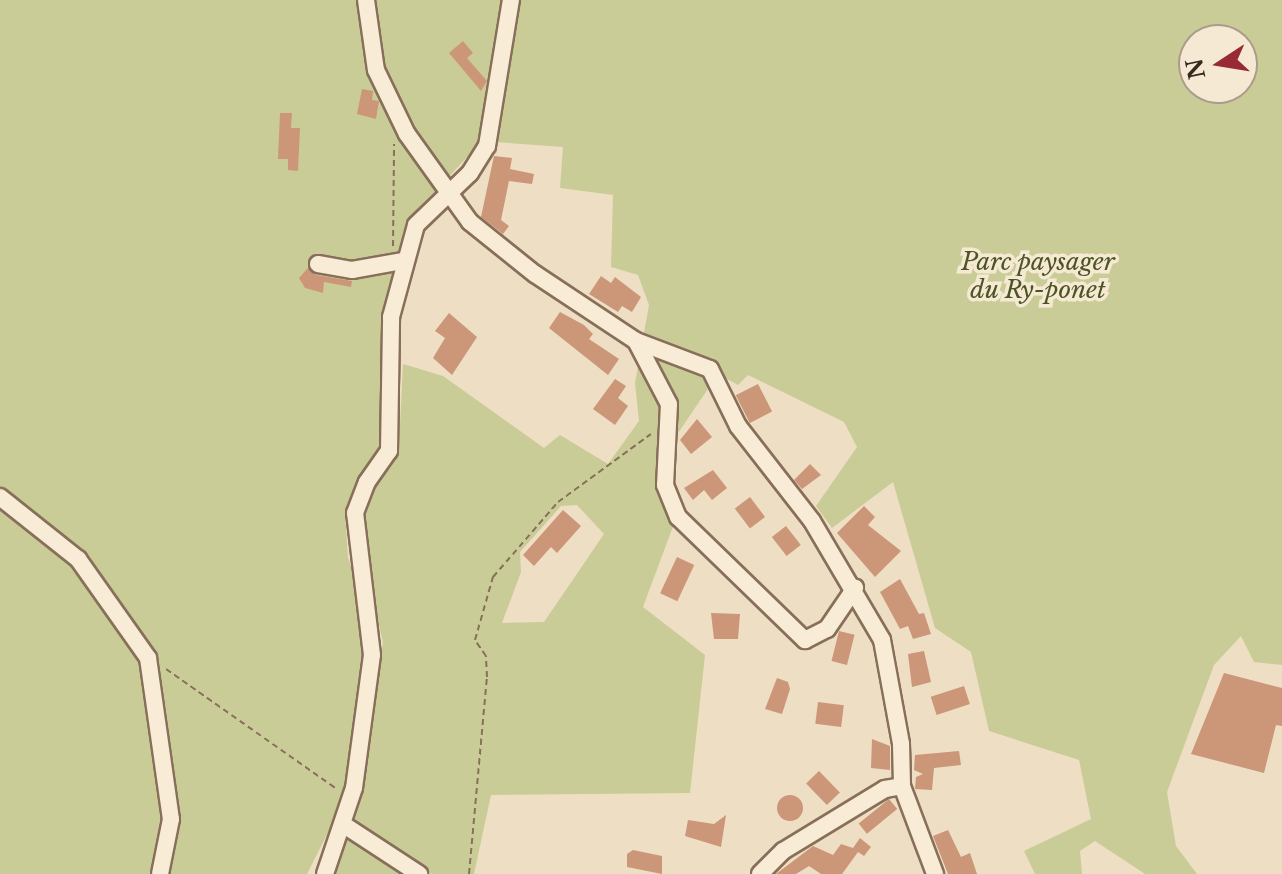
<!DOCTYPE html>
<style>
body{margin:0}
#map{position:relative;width:1282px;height:874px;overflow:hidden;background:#eedec3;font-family:"Libre Baskerville",serif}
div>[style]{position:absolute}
.green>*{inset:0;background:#cacc97}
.building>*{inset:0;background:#cc9679;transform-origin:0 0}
.round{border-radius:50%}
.path>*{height:2px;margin-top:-1px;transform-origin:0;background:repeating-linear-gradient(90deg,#886f5a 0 6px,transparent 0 10px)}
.roads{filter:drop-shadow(2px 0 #886f5a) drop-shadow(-2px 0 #886f5a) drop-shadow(0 2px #886f5a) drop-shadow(0 -2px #886f5a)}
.minor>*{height:16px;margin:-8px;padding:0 8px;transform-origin:8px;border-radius:8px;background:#f9ecd6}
span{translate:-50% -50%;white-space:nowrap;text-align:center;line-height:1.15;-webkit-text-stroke:7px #f5e9d3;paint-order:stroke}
.park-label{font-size:24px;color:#4c5425;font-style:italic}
.north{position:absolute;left:1178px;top:24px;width:80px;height:80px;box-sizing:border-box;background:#f5e9d3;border:2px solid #a99c8b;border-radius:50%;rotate:258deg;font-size:22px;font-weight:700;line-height:32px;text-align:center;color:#38291e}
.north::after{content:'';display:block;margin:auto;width:28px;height:36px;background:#972a32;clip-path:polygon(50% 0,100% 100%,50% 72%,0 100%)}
</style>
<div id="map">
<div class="green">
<div style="clip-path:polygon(evenodd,0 0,1282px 0,1282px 665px,1254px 662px,1241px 636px,1214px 665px,1167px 792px,1176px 846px,1197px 874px,1145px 874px,1095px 841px,1080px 851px,1082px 874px,1035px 874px,1024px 851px,1091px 819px,1079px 760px,989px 731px,971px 652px,935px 628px,893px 482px,832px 528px,816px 506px,857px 447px,844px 422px,748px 375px,738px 385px,718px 374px,672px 442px,665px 486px,675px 521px,643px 607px,705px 655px,690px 793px,491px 795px,474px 874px,432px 874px,389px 852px,352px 823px,383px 642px,364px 560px,362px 522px,368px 491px,399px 446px,403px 364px,443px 376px,544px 448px,560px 435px,608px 464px,639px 421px,635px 383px,649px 305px,638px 275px,611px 267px,613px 195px,560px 188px,563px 147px,482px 141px,406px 223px,396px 262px,386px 318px,379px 449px,357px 480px,345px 512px,348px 558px,364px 599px,368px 650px,345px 799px,307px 874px,0 874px,0 0,1194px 40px,1242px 40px,1242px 88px,1194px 88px,1194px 40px,0 0,577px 505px,604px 534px,544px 622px,502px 623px,521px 572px,520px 552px,561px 506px,577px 505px)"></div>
<div style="clip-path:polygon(351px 838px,406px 874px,328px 874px,342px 843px)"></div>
</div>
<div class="building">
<div style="clip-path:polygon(463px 41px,473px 53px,467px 58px,487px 81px,481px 91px,449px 53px)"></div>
<div style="clip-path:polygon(362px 89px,373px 91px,372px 100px,379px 101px,376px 119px,357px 114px)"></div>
<div style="clip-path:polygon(280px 113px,292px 113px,291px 128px,300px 128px,298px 171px,288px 170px,288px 159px,278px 159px)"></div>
<div style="clip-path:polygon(494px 156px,512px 158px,510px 169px,534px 174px,532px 184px,509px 181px,501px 220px,509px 226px,503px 234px,481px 217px)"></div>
<div style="clip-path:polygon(308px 268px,316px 275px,352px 281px,351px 287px,324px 282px,323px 293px,305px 288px,299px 278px)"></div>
<div style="clip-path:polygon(601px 276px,611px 283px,615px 277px,641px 297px,632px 312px,622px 306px,618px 312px,589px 294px)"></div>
<div style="clip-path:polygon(560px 312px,584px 325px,593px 334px,589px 339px,619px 359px,608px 375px,549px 328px)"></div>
<div style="clip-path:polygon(449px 313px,477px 337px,452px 375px,433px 358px,445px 338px,435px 331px)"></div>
<div style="clip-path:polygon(615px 379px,626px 386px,618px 398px,628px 406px,615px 425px,593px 409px)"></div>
<div style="left:758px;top:384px;width:31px;height:25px;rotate:63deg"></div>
<div style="clip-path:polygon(697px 419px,712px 437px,691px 454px,680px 440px)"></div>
<div style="clip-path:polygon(810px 464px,821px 475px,802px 489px,794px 480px)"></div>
<div style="clip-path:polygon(713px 470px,727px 488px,712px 500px,704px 490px,693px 500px,684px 488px)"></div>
<div style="left:750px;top:497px;width:25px;height:19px;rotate:53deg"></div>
<div style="clip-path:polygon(864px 506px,875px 517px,868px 525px,901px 551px,875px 577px,837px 533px)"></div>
<div style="clip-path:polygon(563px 510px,581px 526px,557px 553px,551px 547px,534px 566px,523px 555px)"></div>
<div style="left:786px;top:526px;width:24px;height:18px;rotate:52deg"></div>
<div style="left:677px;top:557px;width:19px;height:40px;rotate:25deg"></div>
<div style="clip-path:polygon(900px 579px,919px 614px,924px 613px,931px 634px,913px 639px,908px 626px,900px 629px,880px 592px)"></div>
<div style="clip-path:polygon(711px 613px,740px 614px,738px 639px,714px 639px)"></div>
<div style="left:839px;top:631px;width:16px;height:31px;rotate:14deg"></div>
<div style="clip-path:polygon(924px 651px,931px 682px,912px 687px,908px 654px)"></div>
<div style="clip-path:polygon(1224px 673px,1282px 688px,1282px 726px,1276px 725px,1264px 773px,1191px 754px)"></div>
<div style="clip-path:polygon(777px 678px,788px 682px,790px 689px,782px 714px,765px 709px)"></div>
<div style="left:964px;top:686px;width:19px;height:35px;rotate:72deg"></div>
<div style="left:818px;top:702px;width:26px;height:22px;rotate:7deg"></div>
<div style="clip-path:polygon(872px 739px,890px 746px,890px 770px,871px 768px)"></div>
<div style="clip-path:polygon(959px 751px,961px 765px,934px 768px,932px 790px,915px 789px,916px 777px,923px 774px,914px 770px,915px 755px)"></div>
<div style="left:819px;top:771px;width:30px;height:18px;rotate:46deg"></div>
<div class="round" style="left:777px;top:795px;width:26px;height:26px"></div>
<div style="left:889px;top:799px;width:13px;height:39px;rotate:51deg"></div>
<div style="clip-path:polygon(726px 815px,721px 847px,685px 836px,688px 820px,714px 824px)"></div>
<div style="clip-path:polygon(948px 830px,961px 857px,970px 853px,977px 874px,948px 874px,933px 836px)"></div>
<div style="clip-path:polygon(860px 838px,871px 847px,864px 856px,858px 852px,842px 874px,821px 874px,809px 866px,796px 874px,776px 874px,813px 846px,833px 855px,841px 844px,853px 848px)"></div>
<div style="clip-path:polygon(633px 850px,662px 856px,662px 874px,627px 867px,627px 854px)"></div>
</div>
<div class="path">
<div style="left:393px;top:246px;width:102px;rotate:-89.4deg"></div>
<div style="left:166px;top:669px;width:209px;rotate:35.1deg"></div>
<div style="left:469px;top:874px;width:198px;rotate:-84.8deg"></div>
<div style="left:487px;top:677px;width:21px;rotate:-93deg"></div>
<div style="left:486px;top:656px;width:19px;rotate:-125deg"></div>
<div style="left:475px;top:640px;width:66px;rotate:-74.1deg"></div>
<div style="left:493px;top:577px;width:99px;rotate:-49.1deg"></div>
<div style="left:558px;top:502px;width:115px;rotate:-36.2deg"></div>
</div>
<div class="roads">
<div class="minor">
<div style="left:366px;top:0;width:71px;rotate:81.9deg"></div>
<div style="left:376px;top:70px;width:71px;rotate:64.2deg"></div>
<div style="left:407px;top:134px;width:108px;rotate:54.4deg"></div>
<div style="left:470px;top:222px;width:83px;rotate:38.7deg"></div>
<div style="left:535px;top:274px;width:121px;rotate:33.6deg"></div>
<div style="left:636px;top:341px;width:79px;rotate:20.7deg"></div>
<div style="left:710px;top:369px;width:64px;rotate:63.8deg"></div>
<div style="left:738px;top:426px;width:120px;rotate:52.1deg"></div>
<div style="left:812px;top:521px;width:138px;rotate:59.5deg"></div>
<div style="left:882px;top:640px;width:106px;rotate:79.6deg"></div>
<div style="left:901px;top:744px;width:42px;rotate:88.6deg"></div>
<div style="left:902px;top:786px;width:94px;rotate:69.4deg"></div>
<div style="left:318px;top:264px;width:35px;rotate:10deg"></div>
<div style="left:352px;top:270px;width:52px;rotate:-10deg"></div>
<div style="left:636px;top:341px;width:71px;rotate:62.4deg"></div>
<div style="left:669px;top:404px;width:81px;rotate:92.8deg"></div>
<div style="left:665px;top:485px;width:35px;rotate:68deg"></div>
<div style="left:678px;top:517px;width:177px;rotate:44.1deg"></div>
<div style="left:805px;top:640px;width:25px;rotate:-27deg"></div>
<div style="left:827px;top:629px;width:50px;rotate:-55.7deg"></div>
<div style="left:0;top:497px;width:100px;rotate:38.5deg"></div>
<div style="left:78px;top:559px;width:121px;rotate:54.7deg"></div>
<div style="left:148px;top:658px;width:163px;rotate:81.9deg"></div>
<div style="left:171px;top:819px;width:56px;rotate:101.3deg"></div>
<div style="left:344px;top:825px;width:90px;rotate:33.2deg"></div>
<div style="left:325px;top:874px;width:91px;rotate:-71.4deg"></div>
<div style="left:354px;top:788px;width:134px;rotate:-82.3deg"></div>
<div style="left:372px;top:655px;width:143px;rotate:-96.8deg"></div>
<div style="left:355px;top:513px;width:33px;rotate:-69deg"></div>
<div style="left:367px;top:482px;width:38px;rotate:-55deg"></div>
<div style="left:389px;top:451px;width:134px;rotate:-89.1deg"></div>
<div style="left:391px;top:317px;width:95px;rotate:-74.8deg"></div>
<div style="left:416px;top:225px;width:75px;rotate:-43.9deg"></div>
<div style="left:470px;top:173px;width:32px;rotate:-58deg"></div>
<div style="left:487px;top:146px;width:148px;rotate:-80.7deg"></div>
<div style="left:760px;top:874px;width:33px;rotate:-45deg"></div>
<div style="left:783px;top:851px;width:119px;rotate:-31.3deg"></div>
<div style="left:885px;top:789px;width:17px;rotate:-10deg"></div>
</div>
</div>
<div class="park-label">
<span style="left:1038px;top:276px">Parc paysager<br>du Ry-ponet</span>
</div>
<div class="north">N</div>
</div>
